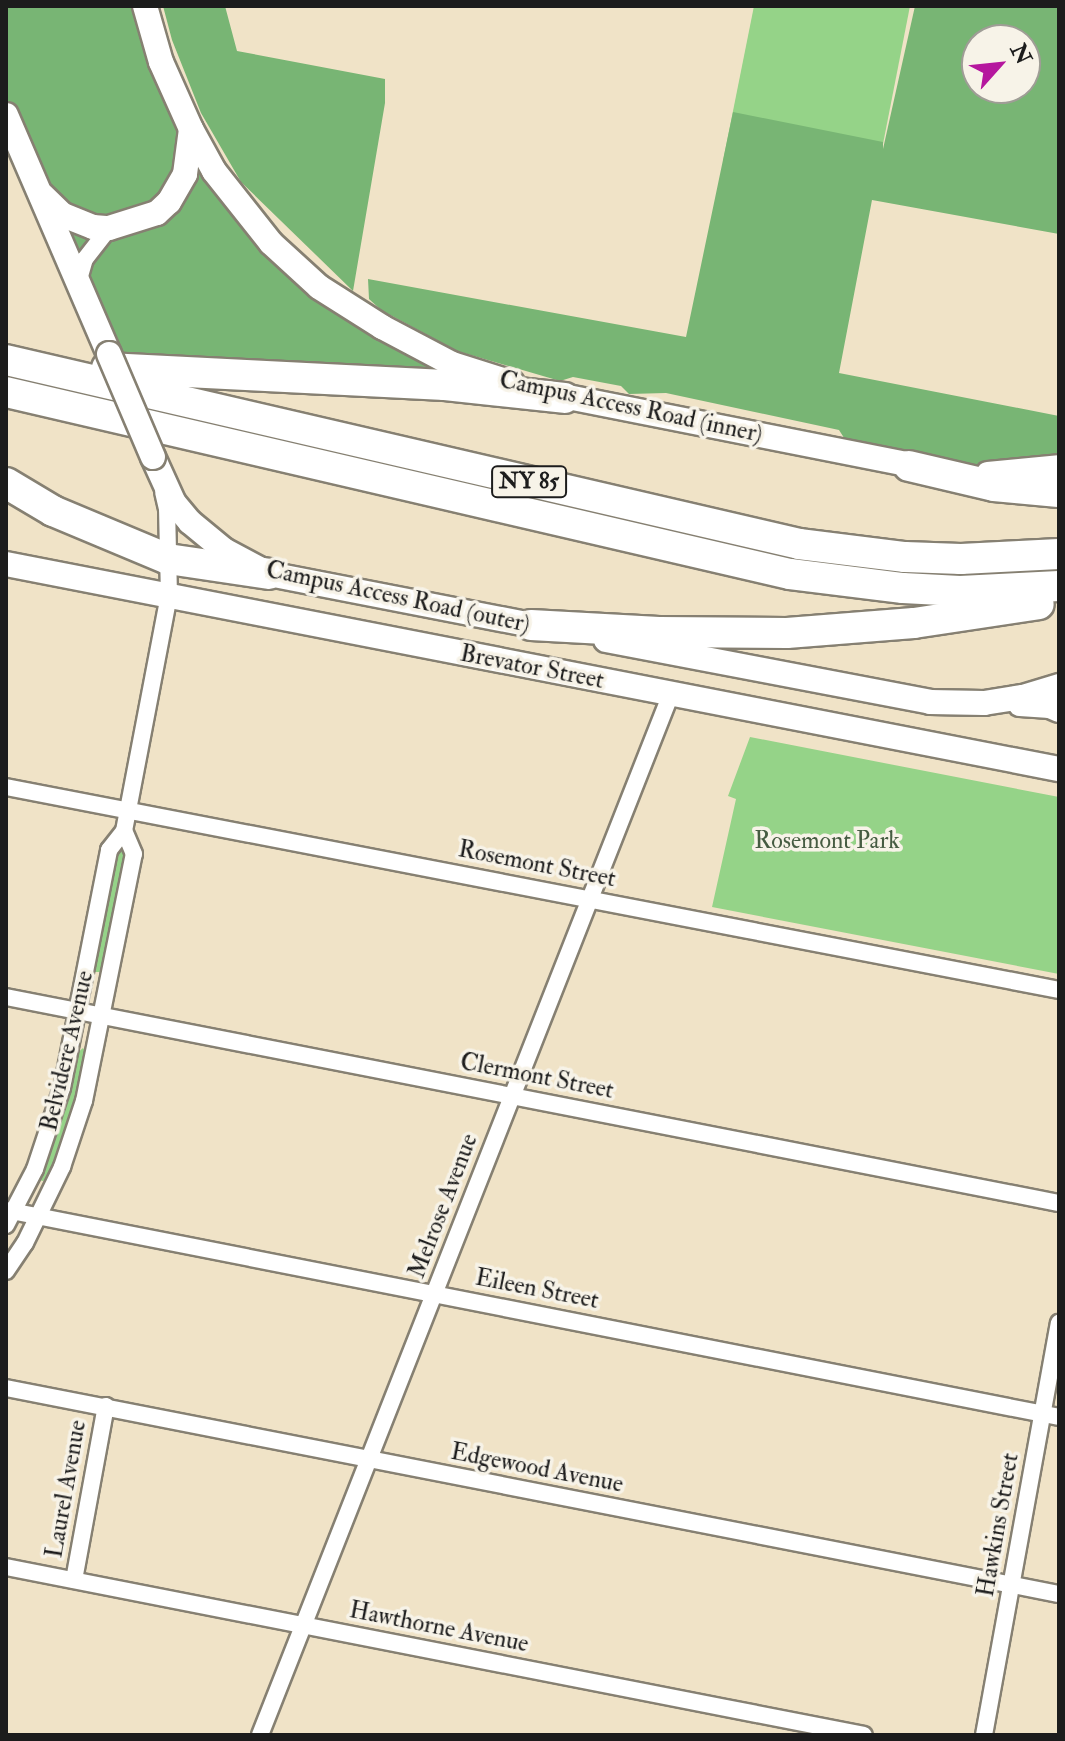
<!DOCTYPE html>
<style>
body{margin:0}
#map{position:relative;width:1065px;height:1741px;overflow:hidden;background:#f0e3c7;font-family:"IM FELL Double Pica",serif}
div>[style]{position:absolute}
.green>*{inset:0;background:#95d388}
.forest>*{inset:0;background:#78b574}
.roads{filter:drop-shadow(2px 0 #868072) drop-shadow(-2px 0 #868072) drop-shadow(0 2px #868072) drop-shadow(0 -2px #868072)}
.street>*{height:16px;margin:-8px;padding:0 8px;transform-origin:8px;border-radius:8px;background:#fff}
.secondary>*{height:24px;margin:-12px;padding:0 12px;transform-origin:12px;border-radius:12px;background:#fff}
.highway>*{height:30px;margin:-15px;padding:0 15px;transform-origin:15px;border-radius:15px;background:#fff}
.bridges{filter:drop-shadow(2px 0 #868072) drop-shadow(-2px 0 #868072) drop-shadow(0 2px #868072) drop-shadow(0 -2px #868072)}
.secondary-bridge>*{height:24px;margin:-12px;padding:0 12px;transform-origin:12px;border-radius:12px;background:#fff}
span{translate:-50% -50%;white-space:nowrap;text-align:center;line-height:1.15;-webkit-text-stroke:7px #f7f3e8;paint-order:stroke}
.shield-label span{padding:2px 6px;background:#f7f3e8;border:2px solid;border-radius:6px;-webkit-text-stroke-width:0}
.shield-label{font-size:22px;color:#1c1c1c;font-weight:700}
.street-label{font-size:24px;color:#1c1c1c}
.park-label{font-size:24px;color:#465c42}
.frame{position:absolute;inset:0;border:8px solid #1c1c1c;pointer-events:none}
.north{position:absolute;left:961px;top:24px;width:80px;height:80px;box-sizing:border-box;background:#f7f3e8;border:2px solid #9f9d96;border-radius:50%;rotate:63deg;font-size:22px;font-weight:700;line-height:32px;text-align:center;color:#1c1c1c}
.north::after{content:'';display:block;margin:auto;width:28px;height:36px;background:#b5179e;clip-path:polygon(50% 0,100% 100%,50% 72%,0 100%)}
</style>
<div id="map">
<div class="green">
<div style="clip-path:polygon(754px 6px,910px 6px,873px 195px,723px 161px)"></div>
<div style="clip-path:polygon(750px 737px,1059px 797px,1059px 974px,712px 907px,736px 799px,728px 796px)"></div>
<div style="clip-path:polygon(121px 843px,126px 848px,103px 968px,101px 972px,94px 972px,92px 967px,116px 846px)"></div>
<div style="clip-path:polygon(83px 1048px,86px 1052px,66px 1133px,47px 1180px,42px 1181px,38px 1178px,76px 1054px)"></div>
</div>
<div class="forest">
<div style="clip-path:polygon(6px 6px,146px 6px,191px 129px,353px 322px,440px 372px,123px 359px,63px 215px,6px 115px)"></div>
<div style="clip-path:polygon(163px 6px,225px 6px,237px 51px,385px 79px,385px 103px,353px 291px,241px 182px,201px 113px,172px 40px)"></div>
<div style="clip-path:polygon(evenodd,915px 6px,1059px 6px,1059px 234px,872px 200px,839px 373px,1059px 416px,1059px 467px,979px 474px,848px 444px,839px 430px,666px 393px,629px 394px,621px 386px,573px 377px,560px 381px,457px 351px,381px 310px,369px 299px,368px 279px,686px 337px,733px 112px,883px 142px,883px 149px,915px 6px,977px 40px,1025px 40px,1025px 88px,977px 88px,977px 40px)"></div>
</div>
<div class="roads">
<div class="street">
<div style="left:78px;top:283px;width:25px;rotate:-74deg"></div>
<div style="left:85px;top:259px;width:39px;rotate:-52deg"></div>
<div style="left:6px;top:787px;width:1072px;rotate:10.91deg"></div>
<div style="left:6px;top:997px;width:1073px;rotate:11.07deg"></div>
<div style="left:6px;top:1210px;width:1073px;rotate:11.12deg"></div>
<div style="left:6px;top:1225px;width:63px;rotate:-62.6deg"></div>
<div style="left:35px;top:1169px;width:85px;rotate:-71.6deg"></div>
<div style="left:62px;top:1088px;width:243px;rotate:-78.8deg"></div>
<div style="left:109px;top:850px;width:24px;rotate:-52deg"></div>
<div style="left:124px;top:831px;width:239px;rotate:-79.2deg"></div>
<div style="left:169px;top:596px;width:87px;rotate:-91.3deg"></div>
<div style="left:167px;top:509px;width:17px;rotate:-103deg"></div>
<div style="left:6px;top:1271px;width:34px;rotate:-56deg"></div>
<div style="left:25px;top:1243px;width:85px;rotate:-64deg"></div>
<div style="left:62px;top:1167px;width:70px;rotate:-71.6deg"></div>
<div style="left:84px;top:1101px;width:252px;rotate:-78.6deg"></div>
<div style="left:134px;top:854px;width:25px;rotate:-113deg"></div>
<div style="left:6px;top:1388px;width:1073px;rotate:11.07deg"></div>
<div style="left:6px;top:1567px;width:874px;rotate:11.08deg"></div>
<div style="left:74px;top:1580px;width:177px;rotate:-79.6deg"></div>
<div style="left:260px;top:1735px;width:1119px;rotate:-68.46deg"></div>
<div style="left:984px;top:1735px;width:419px;rotate:-79.7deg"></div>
</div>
<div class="secondary">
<div style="left:145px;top:6px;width:58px;rotate:74.1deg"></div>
<div style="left:161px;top:62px;width:73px;rotate:65.9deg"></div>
<div style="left:191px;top:129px;width:48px;rotate:61.3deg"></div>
<div style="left:214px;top:171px;width:92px;rotate:51.6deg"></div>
<div style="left:271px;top:243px;width:65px;rotate:42.5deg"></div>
<div style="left:319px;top:287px;width:75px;rotate:32.4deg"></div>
<div style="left:382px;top:327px;width:79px;rotate:27.9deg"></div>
<div style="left:452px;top:364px;width:63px;rotate:17.6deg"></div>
<div style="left:6px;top:115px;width:260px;rotate:66.7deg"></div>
<div style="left:42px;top:195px;width:29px;rotate:44deg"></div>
<div style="left:63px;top:215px;width:32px;rotate:22deg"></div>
<div style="left:93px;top:227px;width:16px;rotate:4deg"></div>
<div style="left:109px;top:228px;width:50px;rotate:-17.4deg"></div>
<div style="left:157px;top:213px;width:16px;rotate:-43deg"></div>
<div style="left:169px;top:202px;width:32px;rotate:-60deg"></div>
<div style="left:185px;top:174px;width:45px;rotate:-82.4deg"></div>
<div style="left:548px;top:393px;width:387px;rotate:11.2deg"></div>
<div style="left:153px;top:457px;width:51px;rotate:65.5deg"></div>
<div style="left:174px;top:503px;width:25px;rotate:50deg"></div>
<div style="left:190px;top:522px;width:44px;rotate:39.5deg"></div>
<div style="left:224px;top:550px;width:51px;rotate:28.1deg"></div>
<div style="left:269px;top:574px;width:282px;rotate:11deg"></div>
<div style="left:988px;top:474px;width:71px;rotate:-5.6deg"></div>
<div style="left:6px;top:564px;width:1073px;rotate:11.02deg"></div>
<div style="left:606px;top:640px;width:330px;rotate:10.8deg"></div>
<div style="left:930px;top:702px;width:54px;rotate:1.1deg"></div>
<div style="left:984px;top:703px;width:39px;rotate:-9deg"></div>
<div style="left:1023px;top:697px;width:38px;rotate:-17deg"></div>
<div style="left:1020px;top:704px;width:30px;rotate:4deg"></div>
<div style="left:1050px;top:706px;width:10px;rotate:24deg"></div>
</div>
<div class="highway">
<div style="left:6px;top:360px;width:814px;rotate:13.06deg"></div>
<div style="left:799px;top:544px;width:107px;rotate:7deg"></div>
<div style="left:905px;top:557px;width:56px;rotate:2deg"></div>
<div style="left:961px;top:559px;width:98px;rotate:-2.9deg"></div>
<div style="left:107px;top:368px;width:338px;rotate:2.9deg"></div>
<div style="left:445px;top:385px;width:120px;rotate:6.2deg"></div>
<div style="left:6px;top:392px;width:805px;rotate:13.07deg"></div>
<div style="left:790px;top:574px;width:114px;rotate:7.1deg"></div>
<div style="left:903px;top:588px;width:57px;rotate:3deg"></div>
<div style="left:960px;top:591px;width:99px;rotate:-2.9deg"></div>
<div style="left:909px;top:466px;width:87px;rotate:13.2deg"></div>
<div style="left:994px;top:486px;width:65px;rotate:5.3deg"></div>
<div style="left:6px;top:483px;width:55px;rotate:30.8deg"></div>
<div style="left:53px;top:511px;width:125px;rotate:22.7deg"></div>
<div style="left:168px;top:559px;width:102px;rotate:8.4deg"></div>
<div style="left:531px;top:625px;width:128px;rotate:3.1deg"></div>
<div style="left:659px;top:632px;width:128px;rotate:0.4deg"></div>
<div style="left:787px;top:633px;width:127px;rotate:-4.5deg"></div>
<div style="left:914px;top:623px;width:126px;rotate:-8.6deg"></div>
</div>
</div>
<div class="bridges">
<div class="secondary-bridge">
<div style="left:109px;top:354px;width:112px;rotate:66.9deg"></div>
</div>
</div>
<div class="shield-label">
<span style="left:529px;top:482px">NY 85</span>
</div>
<div class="street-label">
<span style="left:631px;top:407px;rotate:12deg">Campus Access Road (inner)</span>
<span style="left:398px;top:597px;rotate:12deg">Campus Access Road (outer)</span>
<span style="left:532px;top:667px;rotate:11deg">Brevator Street</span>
<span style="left:537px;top:864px;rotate:11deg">Rosemont Street</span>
<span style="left:67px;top:1051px;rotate:-77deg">Belvidere Avenue</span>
<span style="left:537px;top:1076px;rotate:11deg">Clermont Street</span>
<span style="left:443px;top:1206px;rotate:-69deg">Melrose Avenue</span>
<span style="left:537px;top:1289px;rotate:11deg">Eileen Street</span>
<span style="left:537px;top:1468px;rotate:11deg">Edgewood Avenue</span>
<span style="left:66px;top:1489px;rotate:-80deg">Laurel Avenue</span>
<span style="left:998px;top:1525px;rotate:-80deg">Hawkins Street</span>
<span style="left:439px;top:1627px;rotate:11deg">Hawthorne Avenue</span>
</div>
<div class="park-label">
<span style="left:827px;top:841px">Rosemont Park</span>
</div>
<div class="frame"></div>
<div class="north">N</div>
</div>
